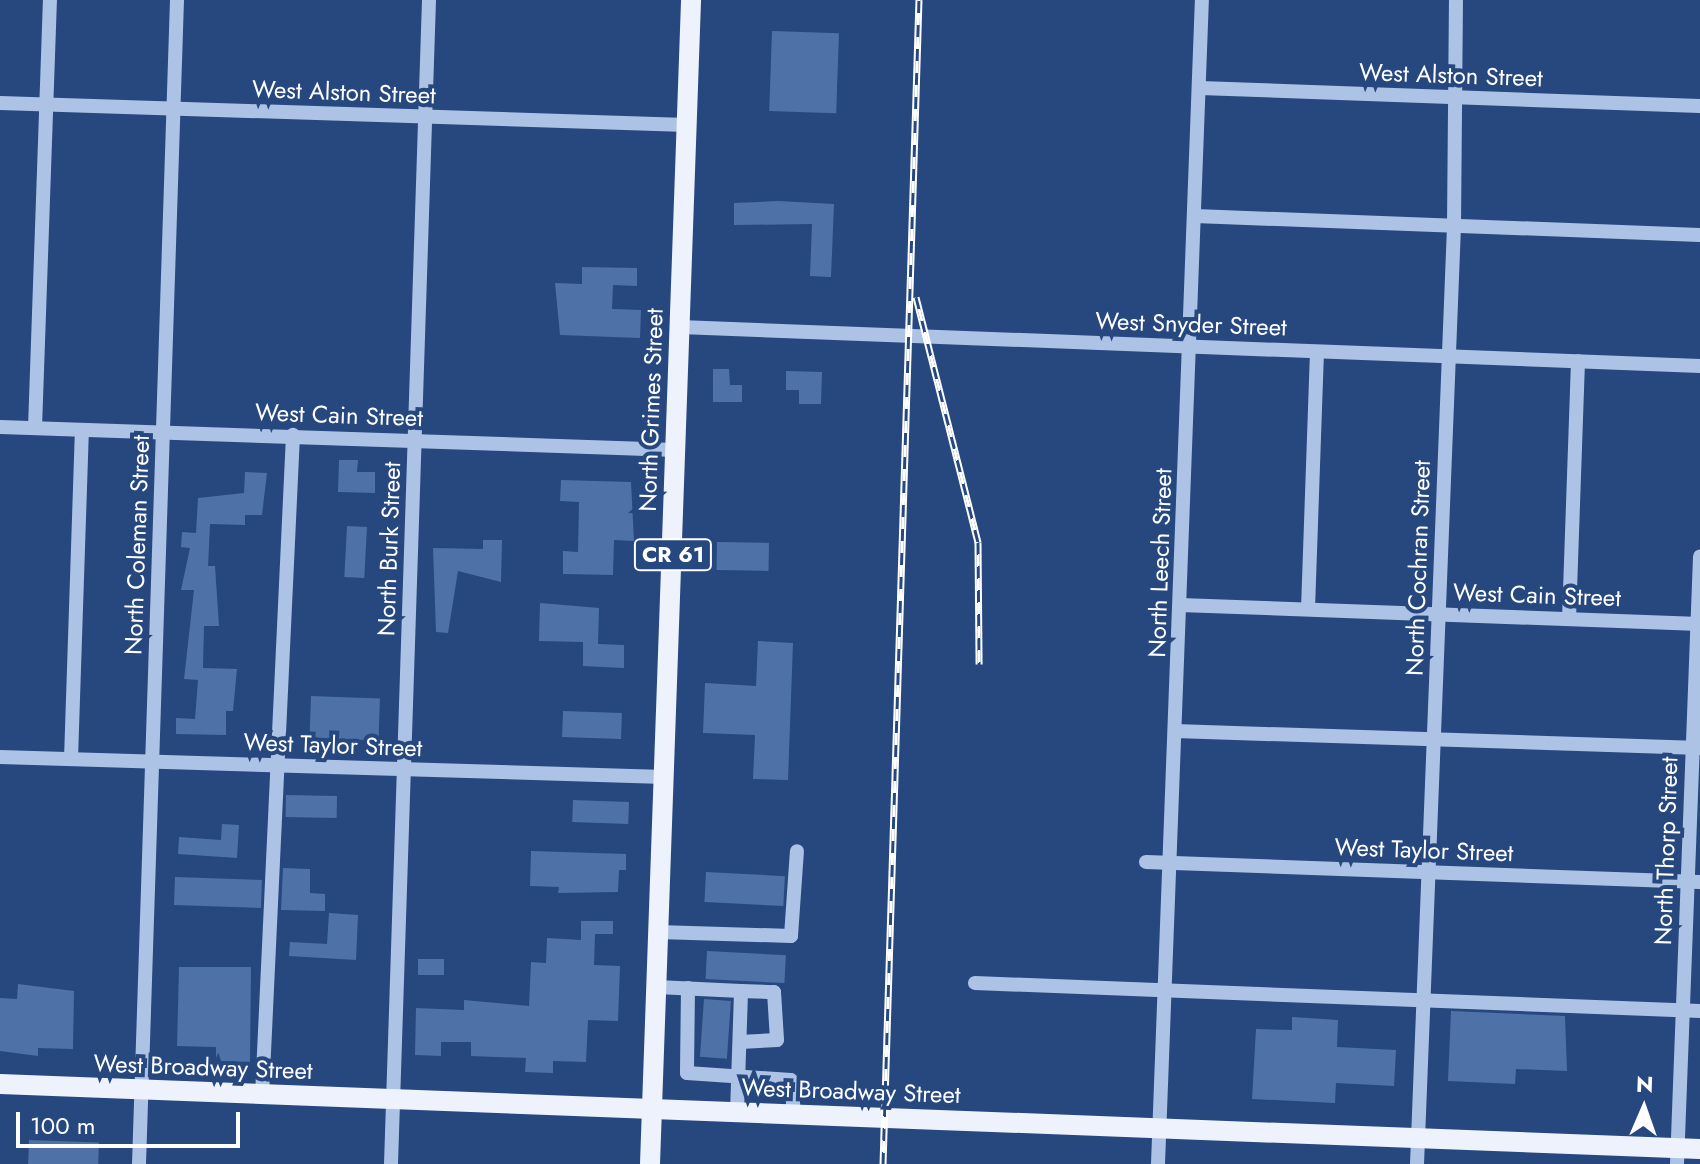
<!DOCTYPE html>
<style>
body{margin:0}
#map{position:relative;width:1700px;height:1164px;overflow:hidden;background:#26487f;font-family:Jost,sans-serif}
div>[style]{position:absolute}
.building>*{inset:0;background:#4e72a7;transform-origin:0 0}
.minor>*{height:14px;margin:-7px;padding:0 7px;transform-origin:7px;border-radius:7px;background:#acc3e6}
.major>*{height:20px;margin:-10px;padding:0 10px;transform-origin:10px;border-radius:10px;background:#edf2fd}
.rail>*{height:7px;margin-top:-3.5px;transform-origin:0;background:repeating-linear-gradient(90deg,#26487f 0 12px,#fff 0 24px);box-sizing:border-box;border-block:2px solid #fff}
span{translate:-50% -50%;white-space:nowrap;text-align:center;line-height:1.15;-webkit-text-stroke:8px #26487f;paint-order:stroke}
.shield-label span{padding:2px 6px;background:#26487f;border:2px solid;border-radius:6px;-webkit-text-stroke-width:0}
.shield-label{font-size:22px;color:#fff;font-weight:700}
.street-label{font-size:24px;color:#fff}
.north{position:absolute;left:1604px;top:1068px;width:80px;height:80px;-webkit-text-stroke:6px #26487f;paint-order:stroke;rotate:2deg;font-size:22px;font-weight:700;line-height:32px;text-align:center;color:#fff}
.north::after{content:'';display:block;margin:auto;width:28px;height:36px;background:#fff;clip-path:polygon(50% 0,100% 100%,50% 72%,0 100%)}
.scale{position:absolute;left:16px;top:1112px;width:224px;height:36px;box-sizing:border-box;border:4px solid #fff;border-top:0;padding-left:10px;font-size:24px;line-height:28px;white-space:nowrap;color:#fff;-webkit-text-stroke:6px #26487f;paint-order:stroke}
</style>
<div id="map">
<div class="building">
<div style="left:772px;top:31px;width:67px;height:80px;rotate:2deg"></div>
<div style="clip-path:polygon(778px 201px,834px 204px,831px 277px,810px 276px,812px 224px,734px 225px,734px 203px)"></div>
<div style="clip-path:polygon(582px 267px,637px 268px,637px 286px,613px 285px,612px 309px,641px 310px,640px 338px,560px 335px,555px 283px,582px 284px)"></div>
<div style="clip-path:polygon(713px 369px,729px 369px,730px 385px,742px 385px,742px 402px,713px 402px)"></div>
<div style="clip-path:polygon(786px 371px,822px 372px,821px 404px,799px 404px,799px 390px,786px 390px)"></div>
<div style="clip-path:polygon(339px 460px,358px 460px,357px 472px,375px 472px,375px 493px,338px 492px)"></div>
<div style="clip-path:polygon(245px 472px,267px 473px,262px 515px,245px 515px,245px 525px,210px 524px,208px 566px,215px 566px,219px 626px,204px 626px,203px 668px,237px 669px,233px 711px,226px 711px,226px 735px,176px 734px,176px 718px,195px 719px,198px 680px,184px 679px,194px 590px,181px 590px,190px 548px,181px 547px,182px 532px,196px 533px,198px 498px,244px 493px)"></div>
<div style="clip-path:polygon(561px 480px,631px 482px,634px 541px,614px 540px,613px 575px,563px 574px,563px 551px,578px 552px,579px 502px,560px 501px)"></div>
<div style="left:347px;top:526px;width:20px;height:51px;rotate:3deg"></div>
<div style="clip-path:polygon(483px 540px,502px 540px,501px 582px,458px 571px,448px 633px,436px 632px,433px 548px,483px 549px)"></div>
<div style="left:717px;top:542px;width:52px;height:28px;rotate:1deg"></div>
<div style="clip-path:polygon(540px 603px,599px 608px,598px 644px,624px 645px,624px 668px,583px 666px,583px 642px,539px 641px)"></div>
<div style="clip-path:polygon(758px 641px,793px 643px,788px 780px,753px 779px,755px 735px,703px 733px,705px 683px,756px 686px)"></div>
<div style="left:311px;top:696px;width:69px;height:42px;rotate:2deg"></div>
<div style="left:563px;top:711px;width:59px;height:26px;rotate:2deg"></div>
<div style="left:286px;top:795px;width:51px;height:22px;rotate:1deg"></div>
<div style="left:573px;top:800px;width:56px;height:22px;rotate:2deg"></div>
<div style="clip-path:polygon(222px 824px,239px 825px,237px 858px,178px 854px,179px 837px,221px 840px)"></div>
<div style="clip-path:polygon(531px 851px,626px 854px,626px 870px,619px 870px,618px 892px,558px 893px,559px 887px,530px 886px)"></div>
<div style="clip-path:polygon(283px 868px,310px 869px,310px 893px,325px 894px,325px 911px,281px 910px)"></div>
<div style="left:706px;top:872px;width:79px;height:30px;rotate:3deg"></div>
<div style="left:175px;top:877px;width:87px;height:28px;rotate:2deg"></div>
<div style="clip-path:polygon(329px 913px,358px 915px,356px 960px,289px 956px,290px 942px,327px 944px)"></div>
<div style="clip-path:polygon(581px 921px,613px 921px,613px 934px,595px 934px,594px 965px,620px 966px,618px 1021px,588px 1020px,586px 1062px,553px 1061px,553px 1073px,525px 1072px,526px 1058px,471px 1056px,471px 1042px,441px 1042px,441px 1056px,415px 1055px,416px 1008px,464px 1010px,464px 1000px,529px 1006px,531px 962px,546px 963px,547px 938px,581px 940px)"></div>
<div style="left:707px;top:951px;width:79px;height:28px;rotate:3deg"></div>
<div style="left:418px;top:959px;width:26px;height:16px"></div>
<div style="clip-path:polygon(179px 967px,251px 967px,250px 1062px,216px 1062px,216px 1047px,177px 1046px)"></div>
<div style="clip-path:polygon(18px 984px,74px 991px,73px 1049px,38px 1048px,38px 1056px,0 1051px,0 998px,17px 999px)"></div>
<div style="left:704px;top:999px;width:27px;height:58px;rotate:4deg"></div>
<div style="clip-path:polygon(1451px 1011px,1565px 1016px,1567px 1071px,1516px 1069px,1515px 1084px,1448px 1081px)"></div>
<div style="clip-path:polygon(1292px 1017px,1338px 1020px,1337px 1047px,1396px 1050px,1394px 1086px,1336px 1083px,1335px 1103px,1252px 1099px,1256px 1029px,1292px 1030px)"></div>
<div style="left:29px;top:1140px;width:70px;height:24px;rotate:2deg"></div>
</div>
<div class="minor">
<div style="left:1200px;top:88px;width:500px;rotate:2.06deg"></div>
<div style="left:0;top:103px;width:687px;rotate:1.83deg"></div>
<div style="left:1195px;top:216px;width:505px;rotate:2.15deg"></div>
<div style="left:680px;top:327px;width:1021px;rotate:2.19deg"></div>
<div style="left:0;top:427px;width:676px;rotate:1.95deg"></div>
<div style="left:35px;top:428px;width:428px;rotate:-88deg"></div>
<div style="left:1180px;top:605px;width:520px;rotate:2.09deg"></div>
<div style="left:1308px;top:609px;width:257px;rotate:-88deg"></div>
<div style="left:1569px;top:619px;width:258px;rotate:-88deg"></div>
<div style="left:1175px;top:731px;width:525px;rotate:1.85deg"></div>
<div style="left:0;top:757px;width:665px;rotate:1.72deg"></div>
<div style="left:71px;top:759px;width:329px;rotate:-88.1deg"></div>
<div style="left:1146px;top:862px;width:554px;rotate:2.07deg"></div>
<div style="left:658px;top:932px;width:133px;rotate:1.7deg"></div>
<div style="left:791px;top:936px;width:85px;rotate:-86deg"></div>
<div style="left:975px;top:983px;width:726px;rotate:2.21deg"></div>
<div style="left:657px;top:987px;width:84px;rotate:2.7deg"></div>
<div style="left:688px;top:988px;width:85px;rotate:90.7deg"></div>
<div style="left:687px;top:1073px;width:104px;rotate:3.9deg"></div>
<div style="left:791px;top:1080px;width:35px;rotate:85deg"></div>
<div style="left:262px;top:1095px;width:661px;rotate:-87.31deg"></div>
<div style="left:737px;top:1113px;width:122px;rotate:-88.1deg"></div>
<div style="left:741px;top:991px;width:33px;rotate:2deg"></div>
<div style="left:774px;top:992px;width:48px;rotate:86.4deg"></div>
<div style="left:777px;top:1040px;width:37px;rotate:177deg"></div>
<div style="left:139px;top:1164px;width:1165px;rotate:-88.13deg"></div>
<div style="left:391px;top:1164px;width:1165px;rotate:-88.13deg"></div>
<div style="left:1158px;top:1164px;width:1165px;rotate:-87.84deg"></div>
<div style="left:1417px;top:1164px;width:940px;rotate:-87.74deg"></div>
<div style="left:1454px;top:225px;width:225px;rotate:-89.5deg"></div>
<div style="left:1677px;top:1164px;width:608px;rotate:-87.83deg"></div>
</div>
<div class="major">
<div style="left:0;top:1084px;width:1701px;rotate:2.19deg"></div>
<div style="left:650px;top:1164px;width:1165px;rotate:-87.98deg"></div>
</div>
<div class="rail">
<div style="left:916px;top:297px;width:253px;rotate:75.8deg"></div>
<div style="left:978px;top:542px;width:122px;rotate:89.5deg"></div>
<div style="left:883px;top:1164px;width:1165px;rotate:-88.23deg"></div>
</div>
<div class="shield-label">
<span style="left:673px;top:555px">CR 61</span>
</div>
<div class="street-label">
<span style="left:1451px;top:75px;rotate:2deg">West Alston Street</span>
<span style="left:344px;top:92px;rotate:2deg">West Alston Street</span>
<span style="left:1191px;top:324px;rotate:2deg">West Snyder Street</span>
<span style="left:651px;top:410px;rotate:-88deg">North Grimes Street</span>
<span style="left:339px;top:415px;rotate:2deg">West Cain Street</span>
<span style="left:137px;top:545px;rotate:-88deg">North Coleman Street</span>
<span style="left:389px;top:549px;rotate:-88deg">North Burk Street</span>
<span style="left:1160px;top:563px;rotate:-88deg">North Leech Street</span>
<span style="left:1418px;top:568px;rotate:-88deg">North Cochran Street</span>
<span style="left:1537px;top:595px;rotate:2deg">West Cain Street</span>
<span style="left:333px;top:745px;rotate:2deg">West Taylor Street</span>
<span style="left:1424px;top:850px;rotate:2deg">West Taylor Street</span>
<span style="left:1666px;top:851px;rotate:-88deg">North Thorp Street</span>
<span style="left:203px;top:1067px;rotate:2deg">West Broadway Street</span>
<span style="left:851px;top:1091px;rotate:2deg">West Broadway Street</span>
</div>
<div class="north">N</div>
<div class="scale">100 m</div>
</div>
